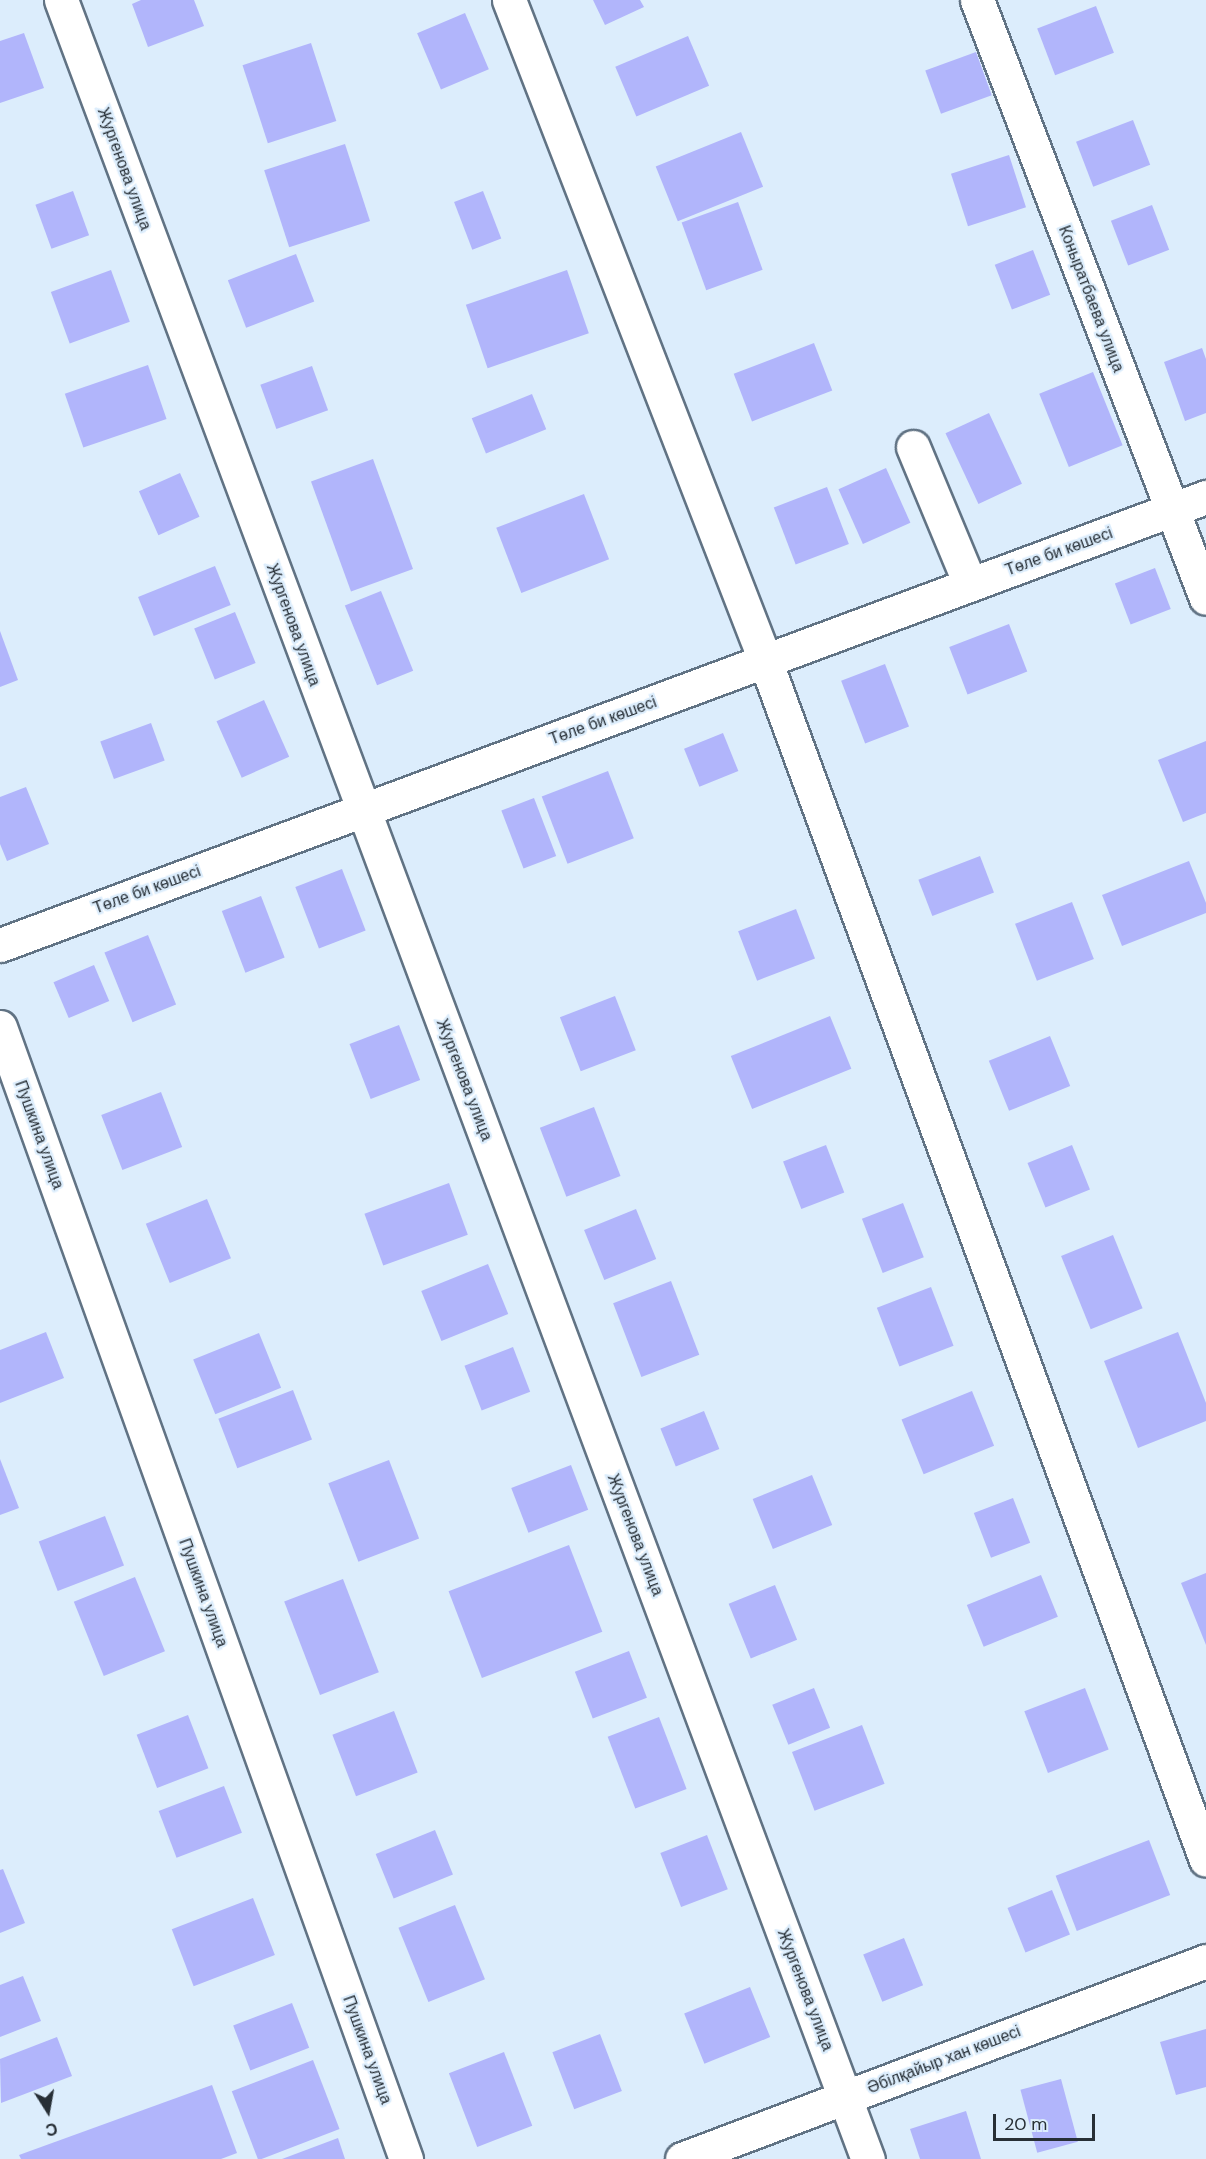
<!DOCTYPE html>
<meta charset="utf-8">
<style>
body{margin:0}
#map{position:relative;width:1206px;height:2159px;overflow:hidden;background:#dcedfc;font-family:"DM Sans",sans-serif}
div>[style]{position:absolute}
.building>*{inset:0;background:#b1b5fb;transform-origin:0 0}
.roads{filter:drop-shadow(2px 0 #617384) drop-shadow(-2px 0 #617384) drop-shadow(0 2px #617384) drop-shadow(0 -2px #617384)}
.minor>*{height:33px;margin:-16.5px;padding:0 16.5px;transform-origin:16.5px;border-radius:16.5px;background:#fff}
span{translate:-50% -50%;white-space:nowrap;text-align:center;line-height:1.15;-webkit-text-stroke:4.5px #dcedfc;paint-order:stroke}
.street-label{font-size:16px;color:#272f36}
.north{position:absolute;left:18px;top:2081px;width:60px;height:60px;-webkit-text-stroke:4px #dcedfc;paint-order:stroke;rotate:169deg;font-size:16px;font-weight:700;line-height:24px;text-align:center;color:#272f36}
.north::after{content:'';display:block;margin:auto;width:21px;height:27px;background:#272f36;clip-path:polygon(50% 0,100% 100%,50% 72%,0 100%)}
.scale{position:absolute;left:993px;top:2114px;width:102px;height:27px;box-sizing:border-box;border:3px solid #272f36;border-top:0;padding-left:8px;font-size:18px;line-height:21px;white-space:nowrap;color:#272f36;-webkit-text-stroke:4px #dcedfc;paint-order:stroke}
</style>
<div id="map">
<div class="building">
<div style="clip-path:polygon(141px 0,194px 0,204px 26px,148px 47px,132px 4px)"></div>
<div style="clip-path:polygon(593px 0,640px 0,644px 7px,605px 25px)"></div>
<div style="left:1096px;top:6px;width:50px;height:63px;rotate:69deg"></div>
<div style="left:465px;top:13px;width:61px;height:52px;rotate:67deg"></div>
<div style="clip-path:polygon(24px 33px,44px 88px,0 103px,0 41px)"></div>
<div style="left:688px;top:36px;width:54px;height:79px;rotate:67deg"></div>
<div style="left:311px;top:43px;width:82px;height:72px;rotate:72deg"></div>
<div style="left:976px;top:52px;width:46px;height:54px;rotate:70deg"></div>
<div style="left:1133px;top:120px;width:48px;height:61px;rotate:69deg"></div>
<div style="left:741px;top:132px;width:59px;height:92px;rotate:68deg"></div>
<div style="left:345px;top:144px;width:81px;height:85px;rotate:72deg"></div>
<div style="left:1009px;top:155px;width:55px;height:61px;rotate:72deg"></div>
<div style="left:73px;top:191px;width:47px;height:40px;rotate:70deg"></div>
<div style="left:483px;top:191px;width:51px;height:31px;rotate:69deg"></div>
<div style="left:738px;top:202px;width:72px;height:60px;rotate:70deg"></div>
<div style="left:1152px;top:205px;width:48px;height:44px;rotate:69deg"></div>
<div style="left:1033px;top:250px;width:48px;height:41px;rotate:69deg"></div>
<div style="left:296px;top:254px;width:51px;height:73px;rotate:69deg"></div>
<div style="left:111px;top:270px;width:55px;height:64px;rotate:70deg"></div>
<div style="left:567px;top:270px;width:67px;height:107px;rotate:71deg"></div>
<div style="left:814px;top:343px;width:51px;height:86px;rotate:69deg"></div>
<div style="clip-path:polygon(1202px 348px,1206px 359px,1206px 413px,1185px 421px,1164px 362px)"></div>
<div style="left:148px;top:365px;width:57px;height:88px;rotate:71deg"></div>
<div style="left:312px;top:366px;width:47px;height:55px;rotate:70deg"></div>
<div style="left:1093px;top:372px;width:79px;height:58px;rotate:68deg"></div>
<div style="left:532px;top:394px;width:38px;height:65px;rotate:68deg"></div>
<div style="left:989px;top:413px;width:78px;height:48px;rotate:65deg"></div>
<div style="left:373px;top:459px;width:117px;height:66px;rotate:70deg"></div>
<div style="left:886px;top:468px;width:60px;height:52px;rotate:66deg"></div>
<div style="left:180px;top:473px;width:48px;height:45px;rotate:66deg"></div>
<div style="left:827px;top:487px;width:61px;height:57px;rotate:69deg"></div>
<div style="left:584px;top:494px;width:70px;height:94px;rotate:69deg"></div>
<div style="left:215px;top:566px;width:42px;height:83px;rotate:68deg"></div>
<div style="left:1155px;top:568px;width:44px;height:43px;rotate:69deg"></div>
<div style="left:381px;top:591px;width:86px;height:39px;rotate:68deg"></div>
<div style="left:235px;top:612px;width:55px;height:44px;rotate:68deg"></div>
<div style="left:1009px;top:624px;width:51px;height:64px;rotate:69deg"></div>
<div style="clip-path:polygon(0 631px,18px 680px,0 687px)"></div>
<div style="left:885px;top:664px;width:67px;height:47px;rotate:69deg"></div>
<div style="left:264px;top:700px;width:62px;height:52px;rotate:66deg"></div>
<div style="left:151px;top:723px;width:40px;height:54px;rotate:70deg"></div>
<div style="left:723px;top:733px;width:41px;height:42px;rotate:68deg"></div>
<div style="clip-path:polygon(1206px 741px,1206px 813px,1183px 822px,1158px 760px)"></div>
<div style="left:608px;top:771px;width:72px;height:71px;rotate:69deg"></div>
<div style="clip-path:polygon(26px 787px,49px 844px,7px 861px,0 844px,0 797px)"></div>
<div style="left:534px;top:798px;width:62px;height:35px;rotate:69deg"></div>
<div style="left:980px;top:856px;width:39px;height:66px;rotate:69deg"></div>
<div style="clip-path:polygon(1189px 861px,1206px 903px,1206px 913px,1122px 946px,1102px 895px)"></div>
<div style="left:342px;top:869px;width:66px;height:50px;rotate:69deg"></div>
<div style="left:261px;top:896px;width:66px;height:42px;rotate:69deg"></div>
<div style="left:1072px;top:902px;width:61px;height:61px;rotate:69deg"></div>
<div style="left:796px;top:909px;width:53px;height:62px;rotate:69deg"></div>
<div style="left:148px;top:935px;width:75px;height:47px;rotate:68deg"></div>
<div style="left:94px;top:965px;width:39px;height:44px;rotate:67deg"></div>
<div style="left:615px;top:996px;width:58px;height:59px;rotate:69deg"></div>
<div style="left:830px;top:1016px;width:57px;height:107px;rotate:68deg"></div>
<div style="left:399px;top:1025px;width:59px;height:53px;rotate:69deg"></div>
<div style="left:1050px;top:1036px;width:54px;height:66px;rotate:68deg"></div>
<div style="left:161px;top:1092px;width:59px;height:64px;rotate:69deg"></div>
<div style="left:594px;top:1107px;width:74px;height:58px;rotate:69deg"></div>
<div style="left:826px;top:1145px;width:51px;height:46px;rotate:69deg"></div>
<div style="left:1072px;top:1145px;width:48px;height:48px;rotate:68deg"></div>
<div style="left:449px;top:1183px;width:55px;height:90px;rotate:70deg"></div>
<div style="left:207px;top:1199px;width:64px;height:66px;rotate:68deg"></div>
<div style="left:903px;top:1203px;width:58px;height:44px;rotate:69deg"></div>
<div style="left:636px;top:1209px;width:54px;height:56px;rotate:68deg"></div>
<div style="left:1113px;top:1235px;width:79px;height:56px;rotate:68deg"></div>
<div style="left:488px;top:1264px;width:54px;height:72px;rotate:68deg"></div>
<div style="left:671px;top:1281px;width:79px;height:62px;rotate:69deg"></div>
<div style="left:931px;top:1287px;width:63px;height:58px;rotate:69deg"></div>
<div style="clip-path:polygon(46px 1332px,64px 1378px,0 1403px,0 1350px)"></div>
<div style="clip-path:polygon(1178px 1332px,1206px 1403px,1206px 1421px,1138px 1448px,1104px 1361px)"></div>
<div style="left:259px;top:1333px;width:59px;height:71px;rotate:68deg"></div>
<div style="left:513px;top:1347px;width:48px;height:52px;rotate:69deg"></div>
<div style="left:293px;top:1390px;width:53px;height:80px;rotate:69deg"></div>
<div style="left:972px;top:1391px;width:59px;height:76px;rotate:68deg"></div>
<div style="left:704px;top:1411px;width:41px;height:47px;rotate:68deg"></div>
<div style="clip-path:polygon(0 1459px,19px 1508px,0 1515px)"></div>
<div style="left:389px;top:1460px;width:84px;height:65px;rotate:69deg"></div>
<div style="left:571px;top:1465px;width:48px;height:64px;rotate:69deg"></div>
<div style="left:812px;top:1475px;width:54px;height:64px;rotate:68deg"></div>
<div style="left:1013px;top:1498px;width:48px;height:42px;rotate:69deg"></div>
<div style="left:105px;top:1516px;width:53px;height:71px;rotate:69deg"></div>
<div style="left:569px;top:1545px;width:93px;height:129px;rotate:69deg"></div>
<div style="clip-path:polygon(1206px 1573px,1206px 1645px,1181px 1583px)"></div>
<div style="left:1041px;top:1575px;width:45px;height:80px;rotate:68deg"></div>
<div style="left:135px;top:1577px;width:80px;height:66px;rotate:68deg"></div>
<div style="left:343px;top:1579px;width:100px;height:63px;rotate:69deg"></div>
<div style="left:775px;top:1585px;width:59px;height:50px;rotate:68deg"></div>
<div style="left:629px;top:1651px;width:50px;height:58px;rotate:69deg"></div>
<div style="left:814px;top:1688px;width:43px;height:45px;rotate:68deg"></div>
<div style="left:1085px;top:1688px;width:66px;height:65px;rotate:69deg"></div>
<div style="left:394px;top:1711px;width:66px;height:66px;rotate:69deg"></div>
<div style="left:188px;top:1715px;width:57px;height:55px;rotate:69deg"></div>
<div style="left:659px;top:1717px;width:77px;height:55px;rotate:69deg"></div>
<div style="left:862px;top:1725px;width:63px;height:75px;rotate:69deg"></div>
<div style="left:224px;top:1786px;width:50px;height:70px;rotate:69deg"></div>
<div style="left:435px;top:1830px;width:48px;height:64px;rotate:68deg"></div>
<div style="left:707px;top:1835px;width:58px;height:50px;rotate:69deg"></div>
<div style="left:1149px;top:1840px;width:59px;height:100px;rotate:69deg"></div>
<div style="clip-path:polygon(3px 1869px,25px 1923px,0 1933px,0 1870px)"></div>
<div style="left:1052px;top:1890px;width:48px;height:48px;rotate:68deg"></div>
<div style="left:253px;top:1898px;width:61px;height:87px;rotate:69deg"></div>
<div style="left:455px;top:1905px;width:80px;height:61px;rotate:68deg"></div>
<div style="left:904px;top:1938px;width:51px;height:44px;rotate:68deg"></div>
<div style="clip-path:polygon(23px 1976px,41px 2021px,0 2037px,0 1985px)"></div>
<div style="left:750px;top:1987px;width:54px;height:71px;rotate:68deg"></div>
<div style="left:292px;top:2003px;width:48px;height:63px;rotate:69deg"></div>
<div style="clip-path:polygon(1206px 2029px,1206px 2087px,1176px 2095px,1160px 2042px)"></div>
<div style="left:600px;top:2034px;width:61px;height:51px;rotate:69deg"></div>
<div style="clip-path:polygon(57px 2037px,72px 2076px,1px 2103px,0 2059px)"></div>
<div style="left:504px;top:2052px;width:79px;height:59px;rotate:69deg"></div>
<div style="left:313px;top:2060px;width:74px;height:87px;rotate:69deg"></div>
<div style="left:1061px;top:2079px;width:65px;height:42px;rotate:75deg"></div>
<div style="clip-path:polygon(212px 2085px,237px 2153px,221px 2159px,21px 2159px,19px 2155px)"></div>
<div style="clip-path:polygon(966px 2111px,981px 2159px,920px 2159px,910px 2129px)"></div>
<div style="clip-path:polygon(338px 2138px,345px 2159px,282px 2159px)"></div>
</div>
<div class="roads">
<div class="minor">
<div style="left:61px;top:0;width:2305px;rotate:69.51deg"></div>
<div style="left:509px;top:0;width:708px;rotate:68.8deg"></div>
<div style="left:765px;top:660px;width:1278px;rotate:69.82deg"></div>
<div style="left:977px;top:0;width:640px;rotate:69.05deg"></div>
<div style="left:913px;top:447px;width:148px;rotate:67.4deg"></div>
<div style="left:0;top:945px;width:1287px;rotate:-20.38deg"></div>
<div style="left:0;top:1027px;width:1203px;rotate:70.27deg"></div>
<div style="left:682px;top:2159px;width:560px;rotate:-20.7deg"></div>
</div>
</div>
<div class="street-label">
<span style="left:124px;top:169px;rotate:70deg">Жургенова улица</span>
<span style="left:1091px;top:299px;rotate:69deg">Коныратбаева улица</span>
<span style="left:1059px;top:552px;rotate:-20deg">Төле би көшесі</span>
<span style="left:293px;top:625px;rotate:70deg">Жургенова улица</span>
<span style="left:603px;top:721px;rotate:-20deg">Төле би көшесі</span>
<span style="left:147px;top:890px;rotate:-20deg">Төле би көшесі</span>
<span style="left:464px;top:1080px;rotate:69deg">Жургенова улица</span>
<span style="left:39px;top:1135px;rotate:70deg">Пушкина улица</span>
<span style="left:635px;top:1535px;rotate:69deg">Жургенова улица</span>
<span style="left:203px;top:1593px;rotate:70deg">Пушкина улица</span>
<span style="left:805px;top:1990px;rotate:69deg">Жургенова улица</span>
<span style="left:367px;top:2050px;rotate:70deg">Пушкина улица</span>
<span style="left:944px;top:2060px;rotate:-21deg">Әбілқайыр хан көшесі</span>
</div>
<div class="north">С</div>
<div class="scale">20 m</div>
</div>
